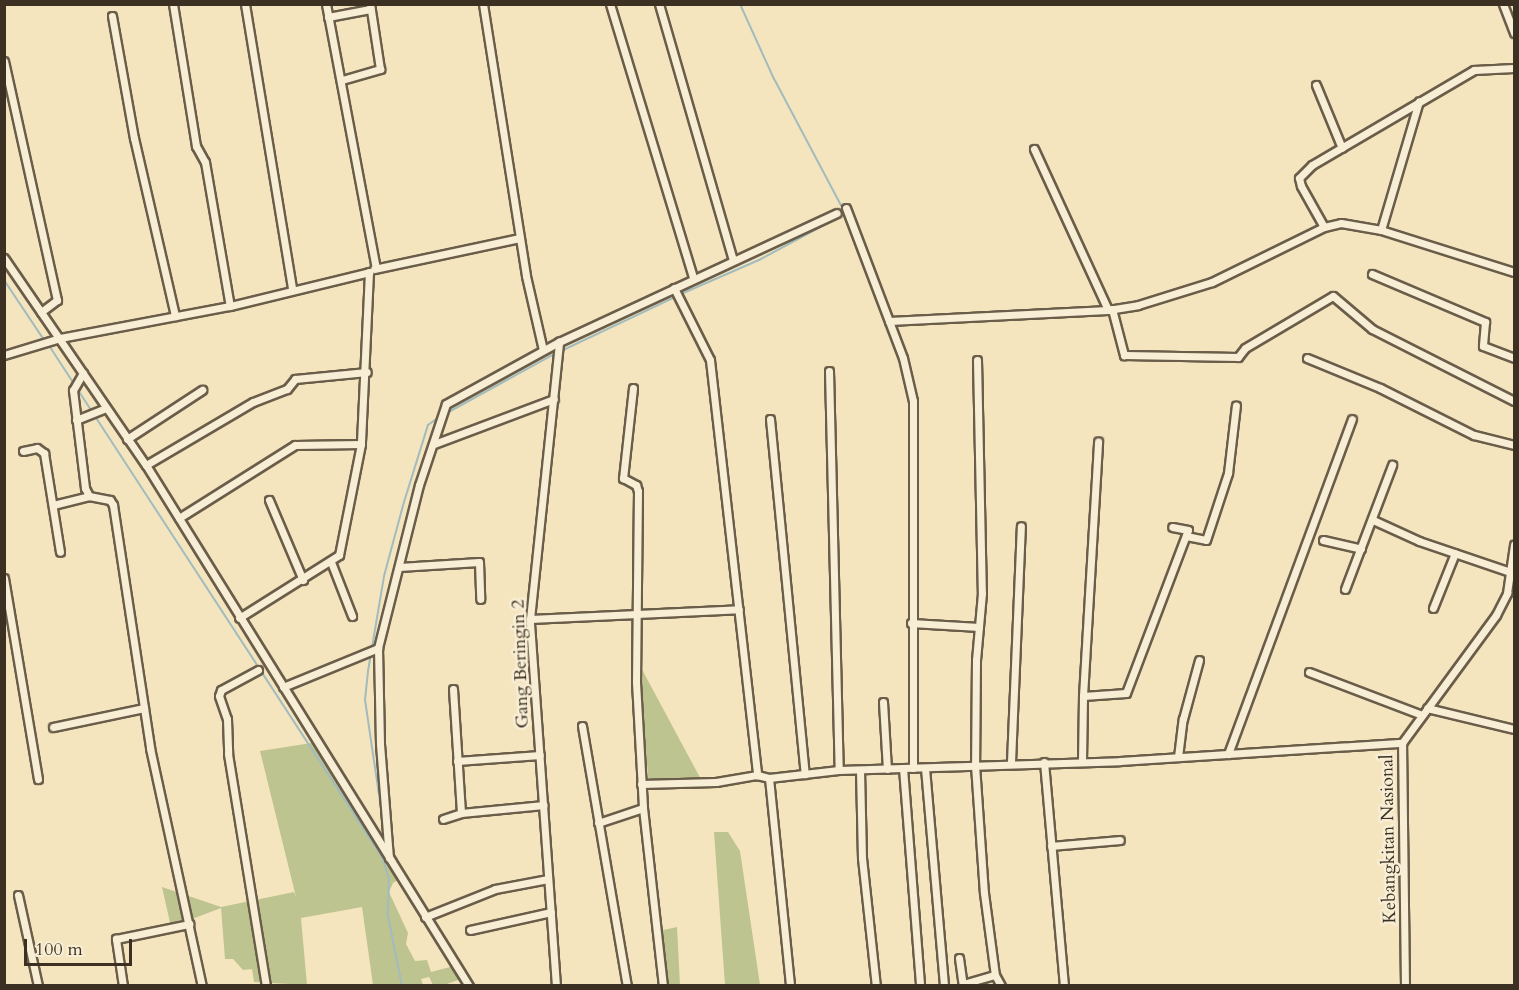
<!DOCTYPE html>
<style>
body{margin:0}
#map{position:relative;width:1519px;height:990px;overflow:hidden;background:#f4e5bf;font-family:Cardo,serif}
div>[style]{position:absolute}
.green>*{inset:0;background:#bec490}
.stream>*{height:2px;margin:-1px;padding:0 1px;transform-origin:1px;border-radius:1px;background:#a2bcbe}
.roads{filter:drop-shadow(2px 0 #6a5d49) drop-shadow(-2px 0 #6a5d49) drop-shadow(0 2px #6a5d49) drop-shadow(0 -2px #6a5d49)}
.minor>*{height:7px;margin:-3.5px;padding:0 3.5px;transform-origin:3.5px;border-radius:3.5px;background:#f8eed5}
span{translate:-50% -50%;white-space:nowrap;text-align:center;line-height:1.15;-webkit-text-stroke:5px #f8eed5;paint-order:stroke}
.street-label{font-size:18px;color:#3c3022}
.frame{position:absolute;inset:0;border:6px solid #3c3022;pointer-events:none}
.scale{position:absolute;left:24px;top:939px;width:108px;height:27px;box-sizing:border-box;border:3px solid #3c3022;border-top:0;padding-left:8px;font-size:18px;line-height:21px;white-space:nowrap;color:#3c3022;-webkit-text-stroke:4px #f8eed5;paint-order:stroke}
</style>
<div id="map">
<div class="green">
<div style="clip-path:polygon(638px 662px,704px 785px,649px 786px)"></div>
<div style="clip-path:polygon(318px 742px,400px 879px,393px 883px,389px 892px,408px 933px,406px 944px,415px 961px,427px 960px,431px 972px,454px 966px,461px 979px,444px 985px,433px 985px,429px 977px,421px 979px,423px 985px,373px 985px,362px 907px,301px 918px,307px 985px,254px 982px,252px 969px,243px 970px,233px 959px,225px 959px,221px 908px,171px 927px,162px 887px,221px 907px,294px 892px,296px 897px,260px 751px)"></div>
<div style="clip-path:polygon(714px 832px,728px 832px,740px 851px,760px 985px,725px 985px)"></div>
<div style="clip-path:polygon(677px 927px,680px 985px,664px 985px,659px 931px)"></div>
</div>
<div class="stream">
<div style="left:4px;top:280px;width:72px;rotate:56.3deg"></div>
<div style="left:681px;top:294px;width:85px;rotate:-23.6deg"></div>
<div style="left:759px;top:260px;width:95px;rotate:-28.2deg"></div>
<div style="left:843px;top:215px;width:4px;rotate:-76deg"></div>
<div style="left:844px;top:211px;width:149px;rotate:-117.9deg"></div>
<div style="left:774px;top:79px;width:82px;rotate:-114.4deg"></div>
<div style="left:48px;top:344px;width:612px;rotate:56.93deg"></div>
<div style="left:382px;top:857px;width:22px;rotate:72deg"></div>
<div style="left:389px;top:878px;width:38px;rotate:92deg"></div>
<div style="left:388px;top:916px;width:71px;rotate:78.7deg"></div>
<div style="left:561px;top:351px;width:126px;rotate:-25.3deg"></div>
<div style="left:445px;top:414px;width:127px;rotate:-28.8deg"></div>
<div style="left:382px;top:815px;width:116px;rotate:-98.4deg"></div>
<div style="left:365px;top:700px;width:29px;rotate:-84deg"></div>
<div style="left:368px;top:671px;width:96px;rotate:-80.4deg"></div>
<div style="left:384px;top:576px;width:77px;rotate:-74.9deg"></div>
<div style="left:404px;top:502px;width:81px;rotate:-72.7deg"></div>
<div style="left:428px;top:425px;width:12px;rotate:-35deg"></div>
<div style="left:382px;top:857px;width:7px;rotate:-82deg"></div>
</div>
<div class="roads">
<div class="minor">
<div style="left:173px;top:4px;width:144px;rotate:80.8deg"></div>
<div style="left:196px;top:146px;width:18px;rotate:61deg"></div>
<div style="left:205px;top:162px;width:146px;rotate:80.2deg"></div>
<div style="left:245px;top:4px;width:289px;rotate:80.6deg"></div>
<div style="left:326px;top:4px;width:269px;rotate:79.3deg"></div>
<div style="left:483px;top:4px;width:275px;rotate:81deg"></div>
<div style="left:526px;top:276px;width:76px;rotate:77.1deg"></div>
<div style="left:610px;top:4px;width:286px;rotate:73.1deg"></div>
<div style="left:659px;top:4px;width:266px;rotate:73.9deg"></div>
<div style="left:1503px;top:4px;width:31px;rotate:69deg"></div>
<div style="left:112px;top:16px;width:124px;rotate:79.8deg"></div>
<div style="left:134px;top:138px;width:183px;rotate:77deg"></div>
<div style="left:328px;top:17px;width:43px;rotate:-10.8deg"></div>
<div style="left:4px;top:61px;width:245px;rotate:77.5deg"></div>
<div style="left:57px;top:300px;width:20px;rotate:143deg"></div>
<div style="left:342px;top:80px;width:40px;rotate:-16deg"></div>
<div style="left:380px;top:69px;width:66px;rotate:-98.7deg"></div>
<div style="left:1316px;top:85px;width:68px;rotate:67.6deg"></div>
<div style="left:1034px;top:149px;width:177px;rotate:65.3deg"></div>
<div style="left:846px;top:208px;width:160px;rotate:69.2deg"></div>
<div style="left:903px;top:358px;width:44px;rotate:76.9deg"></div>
<div style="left:913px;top:401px;width:367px;rotate:90deg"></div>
<div style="left:1324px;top:227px;width:47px;rotate:-119.3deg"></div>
<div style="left:1301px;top:186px;width:8px;rotate:-104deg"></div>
<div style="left:1299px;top:178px;width:18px;rotate:-45deg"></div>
<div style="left:1312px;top:165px;width:188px;rotate:-30.4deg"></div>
<div style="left:1474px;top:70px;width:40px;rotate:-2.9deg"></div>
<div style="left:1381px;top:230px;width:134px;rotate:-73.6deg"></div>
<div style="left:4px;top:258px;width:251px;rotate:55.6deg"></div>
<div style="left:146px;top:465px;width:613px;rotate:58.2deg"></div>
<div style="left:374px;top:269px;width:149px;rotate:-12deg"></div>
<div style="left:1372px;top:274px;width:123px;rotate:23deg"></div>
<div style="left:1485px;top:322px;width:24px;rotate:95deg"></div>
<div style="left:1483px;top:346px;width:33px;rotate:21deg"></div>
<div style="left:674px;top:288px;width:80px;rotate:63.4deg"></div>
<div style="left:710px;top:360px;width:418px;rotate:83.5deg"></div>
<div style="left:1112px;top:309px;width:48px;rotate:75.4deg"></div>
<div style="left:1124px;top:355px;width:114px;rotate:1deg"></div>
<div style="left:1238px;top:357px;width:11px;rotate:-52deg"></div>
<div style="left:1245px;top:348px;width:102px;rotate:-30.6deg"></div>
<div style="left:1333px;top:296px;width:51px;rotate:40.2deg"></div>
<div style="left:1372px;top:329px;width:159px;rotate:26.9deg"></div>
<div style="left:889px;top:321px;width:219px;rotate:-2.9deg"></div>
<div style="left:1108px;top:310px;width:30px;rotate:-9deg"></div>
<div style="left:1138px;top:305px;width:77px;rotate:-17.3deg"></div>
<div style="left:1212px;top:282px;width:125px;rotate:-26.2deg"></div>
<div style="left:1324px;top:227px;width:17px;rotate:-13deg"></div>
<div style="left:1341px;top:223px;width:41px;rotate:9.9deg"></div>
<div style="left:1381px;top:230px;width:139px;rotate:17.5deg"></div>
<div style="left:4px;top:355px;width:59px;rotate:-16.9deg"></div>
<div style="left:60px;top:338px;width:173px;rotate:-10.7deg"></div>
<div style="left:230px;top:306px;width:143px;rotate:-13.7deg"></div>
<div style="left:369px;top:272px;width:172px;rotate:92.7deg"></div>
<div style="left:361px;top:444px;width:113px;rotate:101.2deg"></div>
<div style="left:339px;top:555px;width:118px;rotate:147.8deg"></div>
<div style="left:1307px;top:358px;width:79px;rotate:22.3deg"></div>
<div style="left:1380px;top:388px;width:105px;rotate:26.6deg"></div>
<div style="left:1474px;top:435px;width:41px;rotate:14deg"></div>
<div style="left:977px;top:360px;width:233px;rotate:88.8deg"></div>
<div style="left:982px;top:593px;width:67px;rotate:95.1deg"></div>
<div style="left:976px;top:660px;width:105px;rotate:90.5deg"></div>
<div style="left:975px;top:765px;width:128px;rotate:86deg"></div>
<div style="left:984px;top:893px;width:83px;rotate:82.4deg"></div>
<div style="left:995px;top:975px;width:13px;rotate:61deg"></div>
<div style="left:829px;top:371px;width:399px;rotate:88.6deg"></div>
<div style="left:83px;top:373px;width:20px;rotate:120deg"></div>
<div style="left:73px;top:390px;width:99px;rotate:83deg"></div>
<div style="left:85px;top:488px;width:9px;rotate:63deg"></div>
<div style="left:89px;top:496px;width:21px;rotate:11deg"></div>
<div style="left:110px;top:500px;width:6px;rotate:59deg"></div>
<div style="left:113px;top:505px;width:246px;rotate:81.3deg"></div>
<div style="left:150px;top:748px;width:244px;rotate:77.7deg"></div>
<div style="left:633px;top:388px;width:91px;rotate:96.3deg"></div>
<div style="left:623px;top:478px;width:15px;rotate:28deg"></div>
<div style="left:636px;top:485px;width:6px;rotate:72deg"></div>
<div style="left:638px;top:491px;width:191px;rotate:90.6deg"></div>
<div style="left:636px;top:682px;width:126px;rotate:86.8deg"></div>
<div style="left:643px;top:808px;width:179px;rotate:83.6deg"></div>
<div style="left:770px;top:419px;width:357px;rotate:84.4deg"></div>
<div style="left:76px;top:420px;width:31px;rotate:-22deg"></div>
<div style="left:127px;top:439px;width:90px;rotate:-33.2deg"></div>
<div style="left:434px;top:444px;width:128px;rotate:-20.6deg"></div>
<div style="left:23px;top:451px;width:14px;rotate:-12deg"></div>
<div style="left:37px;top:448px;width:9px;rotate:36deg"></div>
<div style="left:44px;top:453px;width:100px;rotate:80.8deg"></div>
<div style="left:146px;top:465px;width:124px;rotate:-30.5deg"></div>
<div style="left:253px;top:402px;width:36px;rotate:-21deg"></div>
<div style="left:287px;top:389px;width:13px;rotate:-51deg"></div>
<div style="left:295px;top:379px;width:72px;rotate:-5.6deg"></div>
<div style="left:269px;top:500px;width:87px;rotate:67deg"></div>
<div style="left:53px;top:505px;width:37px;rotate:-14deg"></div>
<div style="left:179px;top:518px;width:137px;rotate:-32.2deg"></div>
<div style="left:295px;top:445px;width:66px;rotate:-0.9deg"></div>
<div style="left:1373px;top:520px;width:51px;rotate:24.5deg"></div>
<div style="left:1419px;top:541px;width:96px;rotate:18.8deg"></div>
<div style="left:1186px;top:536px;width:20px;rotate:11deg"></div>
<div style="left:1206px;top:540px;width:71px;rotate:-71.8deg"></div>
<div style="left:1228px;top:473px;width:68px;rotate:-83.3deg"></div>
<div style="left:1323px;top:540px;width:39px;rotate:13deg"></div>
<div style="left:331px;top:562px;width:58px;rotate:68.7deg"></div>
<div style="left:399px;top:567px;width:80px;rotate:-3.6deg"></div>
<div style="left:479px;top:562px;width:37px;rotate:88deg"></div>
<div style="left:4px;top:578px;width:204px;rotate:80.4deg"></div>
<div style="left:1345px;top:589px;width:133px;rotate:-69.2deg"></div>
<div style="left:1433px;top:608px;width:59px;rotate:-68.2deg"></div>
<div style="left:530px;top:619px;width:209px;rotate:-2.7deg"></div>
<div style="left:911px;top:623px;width:68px;rotate:3.4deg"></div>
<div style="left:378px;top:648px;width:168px;rotate:-75.9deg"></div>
<div style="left:419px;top:485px;width:85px;rotate:-71.6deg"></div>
<div style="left:446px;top:404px;width:129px;rotate:-28.8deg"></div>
<div style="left:559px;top:342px;width:306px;rotate:-24.9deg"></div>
<div style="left:258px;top:670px;width:42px;rotate:151.6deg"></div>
<div style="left:221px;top:690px;width:6px;rotate:108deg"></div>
<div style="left:219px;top:696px;width:24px;rotate:71deg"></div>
<div style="left:227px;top:719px;width:35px;rotate:88deg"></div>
<div style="left:228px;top:754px;width:235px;rotate:80.7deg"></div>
<div style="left:1309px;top:672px;width:121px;rotate:20.8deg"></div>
<div style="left:283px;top:687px;width:103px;rotate:-22.3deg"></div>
<div style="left:378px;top:648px;width:96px;rotate:88.8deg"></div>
<div style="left:380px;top:744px;width:114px;rotate:85.5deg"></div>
<div style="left:453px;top:689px;width:124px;rotate:86.3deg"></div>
<div style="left:1083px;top:696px;width:255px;rotate:-86.6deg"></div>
<div style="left:883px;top:702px;width:67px;rotate:86.6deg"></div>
<div style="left:1427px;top:708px;width:89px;rotate:13.6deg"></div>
<div style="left:582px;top:726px;width:264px;rotate:80.2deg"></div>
<div style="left:53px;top:727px;width:93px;rotate:-11.8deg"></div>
<div style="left:1228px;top:754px;width:357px;rotate:-69.7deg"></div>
<div style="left:1178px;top:757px;width:38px;rotate:-83deg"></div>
<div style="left:1183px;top:719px;width:61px;rotate:-74.8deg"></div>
<div style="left:457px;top:761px;width:83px;rotate:-4.1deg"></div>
<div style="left:1082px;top:761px;width:65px;rotate:-89.1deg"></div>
<div style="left:1083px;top:696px;width:43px;rotate:-4deg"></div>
<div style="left:1126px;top:693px;width:174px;rotate:-69.2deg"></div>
<div style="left:1188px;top:530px;width:16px;rotate:-169deg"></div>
<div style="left:1011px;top:762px;width:236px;rotate:-87.6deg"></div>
<div style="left:1044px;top:762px;width:225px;rotate:84.9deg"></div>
<div style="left:903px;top:768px;width:219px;rotate:85.5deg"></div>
<div style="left:925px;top:768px;width:219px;rotate:85deg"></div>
<div style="left:860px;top:770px;width:88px;rotate:88.7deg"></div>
<div style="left:862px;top:858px;width:129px;rotate:83.8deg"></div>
<div style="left:769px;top:778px;width:209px;rotate:84.2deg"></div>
<div style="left:641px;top:784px;width:75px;rotate:-1.5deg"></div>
<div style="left:716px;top:782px;width:42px;rotate:-9.7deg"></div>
<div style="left:757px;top:775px;width:12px;rotate:14deg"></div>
<div style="left:769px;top:778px;width:70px;rotate:-6.5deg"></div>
<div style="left:839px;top:770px;width:281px;rotate:-1.8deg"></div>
<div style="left:1120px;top:761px;width:283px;rotate:-3.7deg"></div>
<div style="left:443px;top:819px;width:19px;rotate:-18deg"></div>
<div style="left:461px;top:813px;width:83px;rotate:-5.5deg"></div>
<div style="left:598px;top:823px;width:47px;rotate:-18.4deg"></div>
<div style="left:1051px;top:846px;width:69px;rotate:-5deg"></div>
<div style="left:18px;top:895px;width:93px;rotate:77.6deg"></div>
<div style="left:425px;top:917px;width:75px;rotate:-21.8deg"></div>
<div style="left:495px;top:889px;width:54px;rotate:-10.7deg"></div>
<div style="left:470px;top:930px;width:83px;rotate:-12.5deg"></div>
<div style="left:959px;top:958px;width:28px;rotate:82deg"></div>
<div style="left:963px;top:984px;width:33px;rotate:-16deg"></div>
<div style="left:123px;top:986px;width:48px;rotate:-98.5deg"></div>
<div style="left:116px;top:939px;width:75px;rotate:-11.6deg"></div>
<div style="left:556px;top:986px;width:368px;rotate:-94.1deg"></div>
<div style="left:530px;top:619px;width:279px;rotate:-84deg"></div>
<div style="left:1405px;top:986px;width:243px;rotate:-90.7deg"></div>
<div style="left:1402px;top:743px;width:159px;rotate:-53.7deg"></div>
<div style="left:1496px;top:615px;width:25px;rotate:-63deg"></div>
<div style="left:1507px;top:593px;width:49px;rotate:-81.7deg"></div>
</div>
</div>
<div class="street-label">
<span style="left:521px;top:664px;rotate:-92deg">Gang Beringin 2</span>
<span style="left:1389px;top:839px;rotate:-91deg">Kebangkitan Nasional</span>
</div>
<div class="frame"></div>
<div class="scale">100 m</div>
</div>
